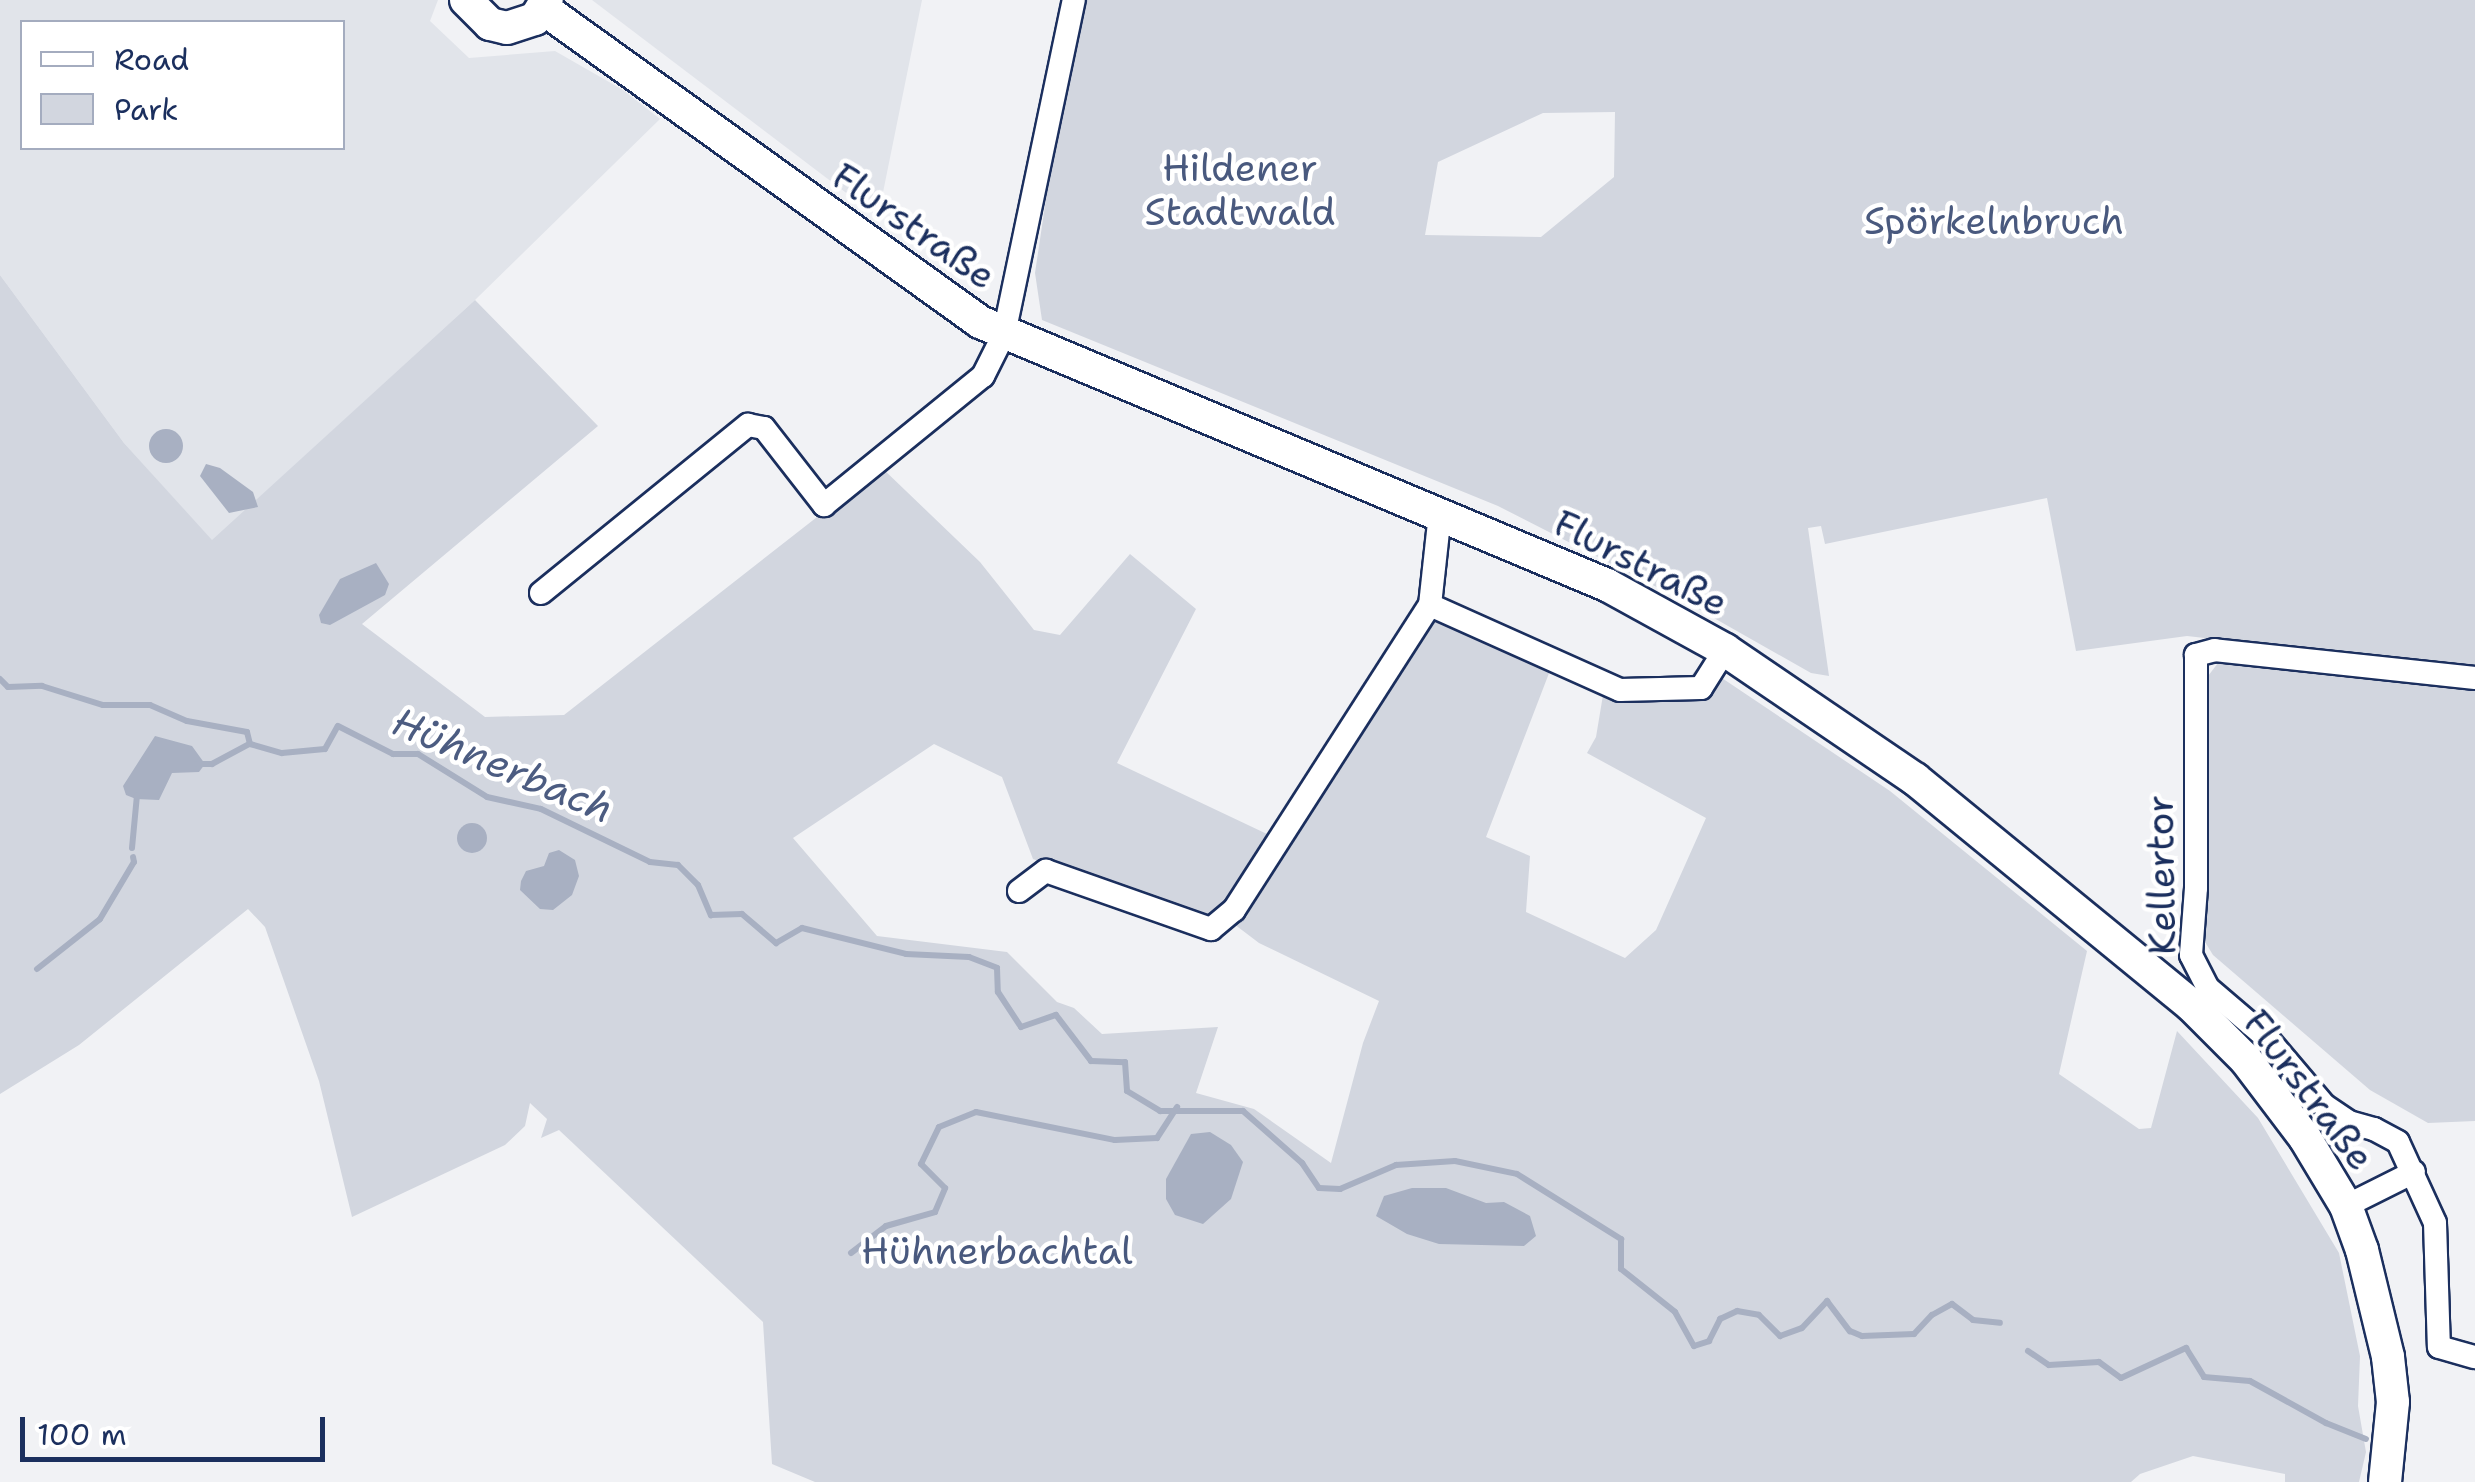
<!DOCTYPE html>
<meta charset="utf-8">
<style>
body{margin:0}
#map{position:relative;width:2475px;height:1482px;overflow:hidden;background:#f1f2f5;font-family:"Shantell Sans",sans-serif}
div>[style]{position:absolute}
.built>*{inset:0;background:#e1e4ea}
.green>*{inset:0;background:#d2d6df}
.water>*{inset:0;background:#a8b0c2}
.round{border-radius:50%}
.stream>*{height:6px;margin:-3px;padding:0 3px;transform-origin:3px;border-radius:3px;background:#a8b0c2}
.roads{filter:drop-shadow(2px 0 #1b2f5e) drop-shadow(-2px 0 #1b2f5e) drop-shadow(0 2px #1b2f5e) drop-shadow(0 -2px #1b2f5e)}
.minor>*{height:22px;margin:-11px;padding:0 11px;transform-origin:11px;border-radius:11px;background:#fff}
.secondary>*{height:32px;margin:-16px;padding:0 16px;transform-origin:16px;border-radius:16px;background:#fff}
span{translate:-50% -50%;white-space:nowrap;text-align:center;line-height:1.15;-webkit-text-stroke:9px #fff;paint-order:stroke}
.park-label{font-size:38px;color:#49597e}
.street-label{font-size:38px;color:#1b2f5e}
.water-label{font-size:40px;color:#4c5c81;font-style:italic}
.legend{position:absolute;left:20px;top:20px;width:325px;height:130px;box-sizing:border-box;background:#fff;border:2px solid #a4acbf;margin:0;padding:12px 18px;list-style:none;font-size:30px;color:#1b2f5e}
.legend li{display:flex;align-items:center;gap:20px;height:50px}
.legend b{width:50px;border:2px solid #a4acbf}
.scale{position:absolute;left:20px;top:1417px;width:305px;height:45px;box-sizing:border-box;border:5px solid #1b2f5e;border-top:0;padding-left:12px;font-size:30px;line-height:35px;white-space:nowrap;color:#1b2f5e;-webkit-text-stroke:8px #fff;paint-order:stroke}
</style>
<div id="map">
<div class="built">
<div style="clip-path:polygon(evenodd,0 0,438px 0,430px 21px,469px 58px,555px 51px,623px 90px,660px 119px,475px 300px,212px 541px,124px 443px,0 275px,0 0,22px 22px,342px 22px,342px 148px,22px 148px,22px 22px)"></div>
<div style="clip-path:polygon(592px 0,922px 0,878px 217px)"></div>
</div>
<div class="green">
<div style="clip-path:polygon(evenodd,1086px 0,2475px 0,2475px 669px,2187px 636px,2076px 651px,2047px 498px,1825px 544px,1821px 526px,1808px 528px,1829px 676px,1811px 673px,1684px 601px,1498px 506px,1042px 320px,1035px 273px,1054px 145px,1086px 0,1615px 112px,1614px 177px,1541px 237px,1425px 235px,1438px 162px,1543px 113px,1615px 112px)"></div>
<div style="clip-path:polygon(0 275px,124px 443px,212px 540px,475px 300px,598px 426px,362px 624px,485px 717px,564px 715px,881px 467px,980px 562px,1034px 630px,1060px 635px,1130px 554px,1196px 609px,1117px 763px,1267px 834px,1251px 868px,1223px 908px,1201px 918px,1033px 859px,1002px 777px,934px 744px,793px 838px,877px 936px,1007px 952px,1057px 1002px,1074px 1008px,1102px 1034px,1218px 1027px,1196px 1093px,1254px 1109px,1331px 1163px,1363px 1043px,1379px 1001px,1259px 943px,1234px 924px,1433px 616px,1551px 668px,1486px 837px,1530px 856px,1526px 912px,1625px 958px,1656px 930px,1706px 818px,1587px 753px,1596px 737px,1604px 689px,1676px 693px,1701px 664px,1890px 791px,2087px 951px,2059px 1074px,2139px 1129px,2151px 1128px,2177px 1031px,2258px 1118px,2339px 1253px,2360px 1356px,2358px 1406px,2366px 1452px,2359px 1482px,2285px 1482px,2285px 1474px,2193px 1456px,2140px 1474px,2131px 1482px,815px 1482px,772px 1464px,763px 1322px,559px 1130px,541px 1138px,547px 1119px,530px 1103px,525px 1126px,505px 1145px,352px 1217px,319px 1081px,265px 927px,248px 909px,79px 1045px,0 1094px)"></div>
<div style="clip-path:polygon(2218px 663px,2475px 691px,2475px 1121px,2428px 1123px,2370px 1090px,2213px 955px,2202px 937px,2205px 680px)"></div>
</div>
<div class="water">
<div class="round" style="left:149px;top:429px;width:34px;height:34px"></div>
<div style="clip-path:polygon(206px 464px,220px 468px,253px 492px,258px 507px,229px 513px,200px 476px)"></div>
<div style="clip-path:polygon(376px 563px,389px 584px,385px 595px,330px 625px,321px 623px,319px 615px,340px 579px)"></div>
<div style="clip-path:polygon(155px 736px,192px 746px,205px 764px,199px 772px,172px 773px,159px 800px,136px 799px,126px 795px,123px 786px)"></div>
<div class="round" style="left:457px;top:823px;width:30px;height:30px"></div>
<div style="clip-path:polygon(559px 850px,575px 860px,579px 876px,572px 895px,553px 910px,540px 909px,520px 890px,521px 881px,526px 871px,544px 866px,549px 853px)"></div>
<div style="clip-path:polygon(1210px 1132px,1231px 1145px,1243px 1162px,1231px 1199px,1203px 1224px,1175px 1215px,1166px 1199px,1166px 1179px,1191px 1134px)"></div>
<div style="clip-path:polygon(1412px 1188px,1446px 1188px,1486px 1203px,1504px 1202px,1530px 1216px,1536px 1236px,1524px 1246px,1439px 1244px,1407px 1234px,1376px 1216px,1384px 1196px)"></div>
</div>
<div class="stream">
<div style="left:0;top:679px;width:11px;rotate:45deg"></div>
<div style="left:8px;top:687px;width:34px;rotate:-2deg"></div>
<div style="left:42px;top:686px;width:64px;rotate:17.3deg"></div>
<div style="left:103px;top:705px;width:47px"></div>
<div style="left:150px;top:705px;width:40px;rotate:23.4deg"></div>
<div style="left:187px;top:721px;width:61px;rotate:10.4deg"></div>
<div style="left:247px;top:732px;width:12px;rotate:76deg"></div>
<div style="left:250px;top:744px;width:33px;rotate:16deg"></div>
<div style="left:282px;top:753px;width:43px;rotate:-5.3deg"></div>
<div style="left:325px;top:749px;width:26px;rotate:-61deg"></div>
<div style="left:338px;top:726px;width:62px;rotate:27deg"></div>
<div style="left:393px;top:754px;width:25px"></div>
<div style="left:418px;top:754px;width:81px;rotate:31.9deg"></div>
<div style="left:487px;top:797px;width:55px;rotate:12.5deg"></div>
<div style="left:541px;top:809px;width:121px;rotate:25.9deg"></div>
<div style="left:650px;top:862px;width:28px;rotate:6deg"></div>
<div style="left:678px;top:865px;width:28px;rotate:45deg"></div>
<div style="left:698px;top:885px;width:33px;rotate:67deg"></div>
<div style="left:711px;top:915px;width:31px;rotate:-2deg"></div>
<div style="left:742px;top:914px;width:45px;rotate:40.5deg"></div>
<div style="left:776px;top:943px;width:30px;rotate:-30deg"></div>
<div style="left:802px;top:928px;width:107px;rotate:14deg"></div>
<div style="left:906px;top:954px;width:63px;rotate:2.7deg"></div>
<div style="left:969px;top:957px;width:30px;rotate:21deg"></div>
<div style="left:997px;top:968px;width:24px;rotate:88deg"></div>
<div style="left:998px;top:992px;width:42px;rotate:56.7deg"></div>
<div style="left:1021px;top:1027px;width:37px;rotate:-19deg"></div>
<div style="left:1056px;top:1015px;width:58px;rotate:52.7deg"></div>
<div style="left:1091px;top:1061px;width:34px;rotate:2deg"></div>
<div style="left:1125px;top:1062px;width:29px;rotate:86deg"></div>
<div style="left:1127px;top:1091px;width:39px;rotate:31deg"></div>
<div style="left:1160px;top:1111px;width:83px"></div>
<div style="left:1243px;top:1111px;width:79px;rotate:41.4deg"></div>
<div style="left:1302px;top:1163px;width:30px;rotate:56deg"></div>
<div style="left:1319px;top:1188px;width:21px;rotate:3deg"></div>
<div style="left:1340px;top:1189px;width:61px;rotate:-23.2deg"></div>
<div style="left:1396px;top:1165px;width:59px;rotate:-3.9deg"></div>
<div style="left:1455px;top:1161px;width:63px;rotate:11.8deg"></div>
<div style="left:1517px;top:1174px;width:123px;rotate:32deg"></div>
<div style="left:1621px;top:1239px;width:30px;rotate:90deg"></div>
<div style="left:1621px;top:1269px;width:69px;rotate:38.5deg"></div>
<div style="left:1675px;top:1312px;width:39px;rotate:61deg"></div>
<div style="left:1694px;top:1346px;width:16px;rotate:-18deg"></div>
<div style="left:1709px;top:1341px;width:25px;rotate:-63deg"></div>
<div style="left:1720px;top:1319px;width:19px;rotate:-25deg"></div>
<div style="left:1737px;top:1311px;width:22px;rotate:10deg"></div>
<div style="left:1759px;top:1315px;width:30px;rotate:45deg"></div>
<div style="left:1780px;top:1336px;width:23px;rotate:-20deg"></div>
<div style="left:1802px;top:1328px;width:37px;rotate:-47deg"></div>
<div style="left:1827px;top:1301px;width:38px;rotate:53deg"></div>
<div style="left:1850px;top:1331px;width:13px;rotate:23deg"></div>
<div style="left:1862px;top:1336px;width:52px;rotate:-2.2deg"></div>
<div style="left:1914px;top:1334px;width:26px;rotate:-47deg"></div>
<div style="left:1932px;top:1315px;width:23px;rotate:-29deg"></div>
<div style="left:1952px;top:1304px;width:26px;rotate:37deg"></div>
<div style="left:1973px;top:1320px;width:27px;rotate:6deg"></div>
<div style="left:197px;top:764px;width:15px"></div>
<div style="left:212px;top:764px;width:42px;rotate:-28.4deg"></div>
<div style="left:132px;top:848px;width:53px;rotate:-84.6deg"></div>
<div style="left:37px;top:969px;width:80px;rotate:-38.4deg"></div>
<div style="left:100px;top:919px;width:66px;rotate:-59.2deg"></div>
<div style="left:134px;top:862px;width:5px;rotate:-101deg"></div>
<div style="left:851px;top:1253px;width:44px;rotate:-37.6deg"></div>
<div style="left:886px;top:1226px;width:51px;rotate:-15.9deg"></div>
<div style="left:935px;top:1212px;width:26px;rotate:-67deg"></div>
<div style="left:945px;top:1188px;width:34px;rotate:-135deg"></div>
<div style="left:921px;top:1164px;width:41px;rotate:-64.1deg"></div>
<div style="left:939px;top:1127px;width:40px;rotate:-22deg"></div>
<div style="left:976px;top:1112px;width:142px;rotate:11.4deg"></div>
<div style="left:1115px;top:1140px;width:42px;rotate:-2.7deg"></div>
<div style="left:1157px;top:1138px;width:37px;rotate:-57deg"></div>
<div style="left:2028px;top:1351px;width:25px;rotate:34deg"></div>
<div style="left:2049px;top:1365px;width:50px;rotate:-3.4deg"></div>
<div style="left:2099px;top:1362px;width:27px;rotate:36deg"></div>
<div style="left:2121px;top:1378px;width:72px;rotate:-24.8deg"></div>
<div style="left:2186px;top:1348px;width:34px;rotate:58deg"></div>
<div style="left:2204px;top:1377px;width:46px;rotate:5deg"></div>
<div style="left:2250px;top:1381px;width:87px;rotate:28.9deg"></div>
<div style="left:2326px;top:1423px;width:43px;rotate:21.8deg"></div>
</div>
<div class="roads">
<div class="minor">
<div style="left:1440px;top:513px;width:93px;rotate:96.2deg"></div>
<div style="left:1430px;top:605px;width:208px;rotate:24.1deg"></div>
<div style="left:1620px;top:690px;width:81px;rotate:-1.4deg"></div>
<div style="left:1701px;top:688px;width:45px;rotate:-57.7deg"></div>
<div style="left:541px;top:593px;width:267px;rotate:-39.1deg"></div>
<div style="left:748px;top:425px;width:16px;rotate:11deg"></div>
<div style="left:764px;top:428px;width:98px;rotate:52.1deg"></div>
<div style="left:824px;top:505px;width:205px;rotate:-39.1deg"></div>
<div style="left:983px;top:376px;width:47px;rotate:-63.4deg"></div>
<div style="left:1004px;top:334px;width:341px;rotate:-78.2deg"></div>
<div style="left:2475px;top:678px;width:262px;rotate:-173.9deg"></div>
<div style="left:2215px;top:650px;width:20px;rotate:165deg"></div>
<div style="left:2196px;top:655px;width:233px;rotate:90deg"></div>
<div style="left:2196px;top:888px;width:67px;rotate:94.3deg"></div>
<div style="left:2191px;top:955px;width:36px;rotate:63deg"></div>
<div style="left:2207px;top:987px;width:82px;rotate:40.5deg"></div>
<div style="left:2269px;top:1040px;width:85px;rotate:49.8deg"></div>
<div style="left:2324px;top:1105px;width:30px;rotate:34deg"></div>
<div style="left:2349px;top:1122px;width:26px;rotate:16deg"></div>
<div style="left:2374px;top:1129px;width:27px;rotate:28deg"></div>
<div style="left:2398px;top:1142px;width:89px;rotate:65.4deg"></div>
<div style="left:2435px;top:1223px;width:124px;rotate:88.2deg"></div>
<div style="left:2439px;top:1347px;width:37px;rotate:16deg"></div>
<div style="left:1019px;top:891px;width:34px;rotate:-37deg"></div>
<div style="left:1046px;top:871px;width:175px;rotate:19.4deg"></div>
<div style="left:1211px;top:929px;width:30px;rotate:-40deg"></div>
<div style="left:1234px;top:910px;width:363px;rotate:-57.3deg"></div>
<div style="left:2346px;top:1206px;width:76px;rotate:-26.6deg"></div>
</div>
<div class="secondary">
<div style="left:466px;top:0;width:34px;rotate:45deg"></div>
<div style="left:490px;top:24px;width:17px;rotate:13deg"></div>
<div style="left:507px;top:28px;width:29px;rotate:-18deg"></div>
<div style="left:535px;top:19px;width:22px;rotate:-58deg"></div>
<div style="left:544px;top:9px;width:537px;rotate:35.67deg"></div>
<div style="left:980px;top:322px;width:680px;rotate:22.76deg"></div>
<div style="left:1607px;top:585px;width:135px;rotate:28.8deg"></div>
<div style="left:1725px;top:650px;width:230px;rotate:34.2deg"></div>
<div style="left:1915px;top:779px;width:357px;rotate:39.3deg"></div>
<div style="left:2191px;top:1005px;width:78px;rotate:45deg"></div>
<div style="left:2246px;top:1060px;width:98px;rotate:52.9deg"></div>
<div style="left:2305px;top:1138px;width:79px;rotate:58.9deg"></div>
<div style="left:2346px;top:1206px;width:47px;rotate:70deg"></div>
<div style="left:2362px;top:1250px;width:110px;rotate:76.3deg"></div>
<div style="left:2388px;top:1357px;width:45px;rotate:83.7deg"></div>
<div style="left:2393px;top:1402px;width:80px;rotate:95.7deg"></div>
</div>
</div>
<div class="park-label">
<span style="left:1240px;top:190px">Hildener<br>Stadtwald</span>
<span style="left:1994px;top:221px">Spörkelnbruch</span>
<span style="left:997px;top:1251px">Hühnerbachtal</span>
</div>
<div class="street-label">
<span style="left:914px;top:226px;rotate:35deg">Flurstraße</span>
<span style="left:1641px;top:563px;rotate:27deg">Flurstraße</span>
<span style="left:2161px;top:875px;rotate:-91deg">Kellertor</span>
<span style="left:2309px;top:1090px;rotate:53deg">Flurstraße</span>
</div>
<div class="water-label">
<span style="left:503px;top:765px;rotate:23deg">Hühnerbach</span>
</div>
<ul class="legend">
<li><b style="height:12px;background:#fff"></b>Road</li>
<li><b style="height:28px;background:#d2d6df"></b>Park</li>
</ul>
<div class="scale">100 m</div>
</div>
